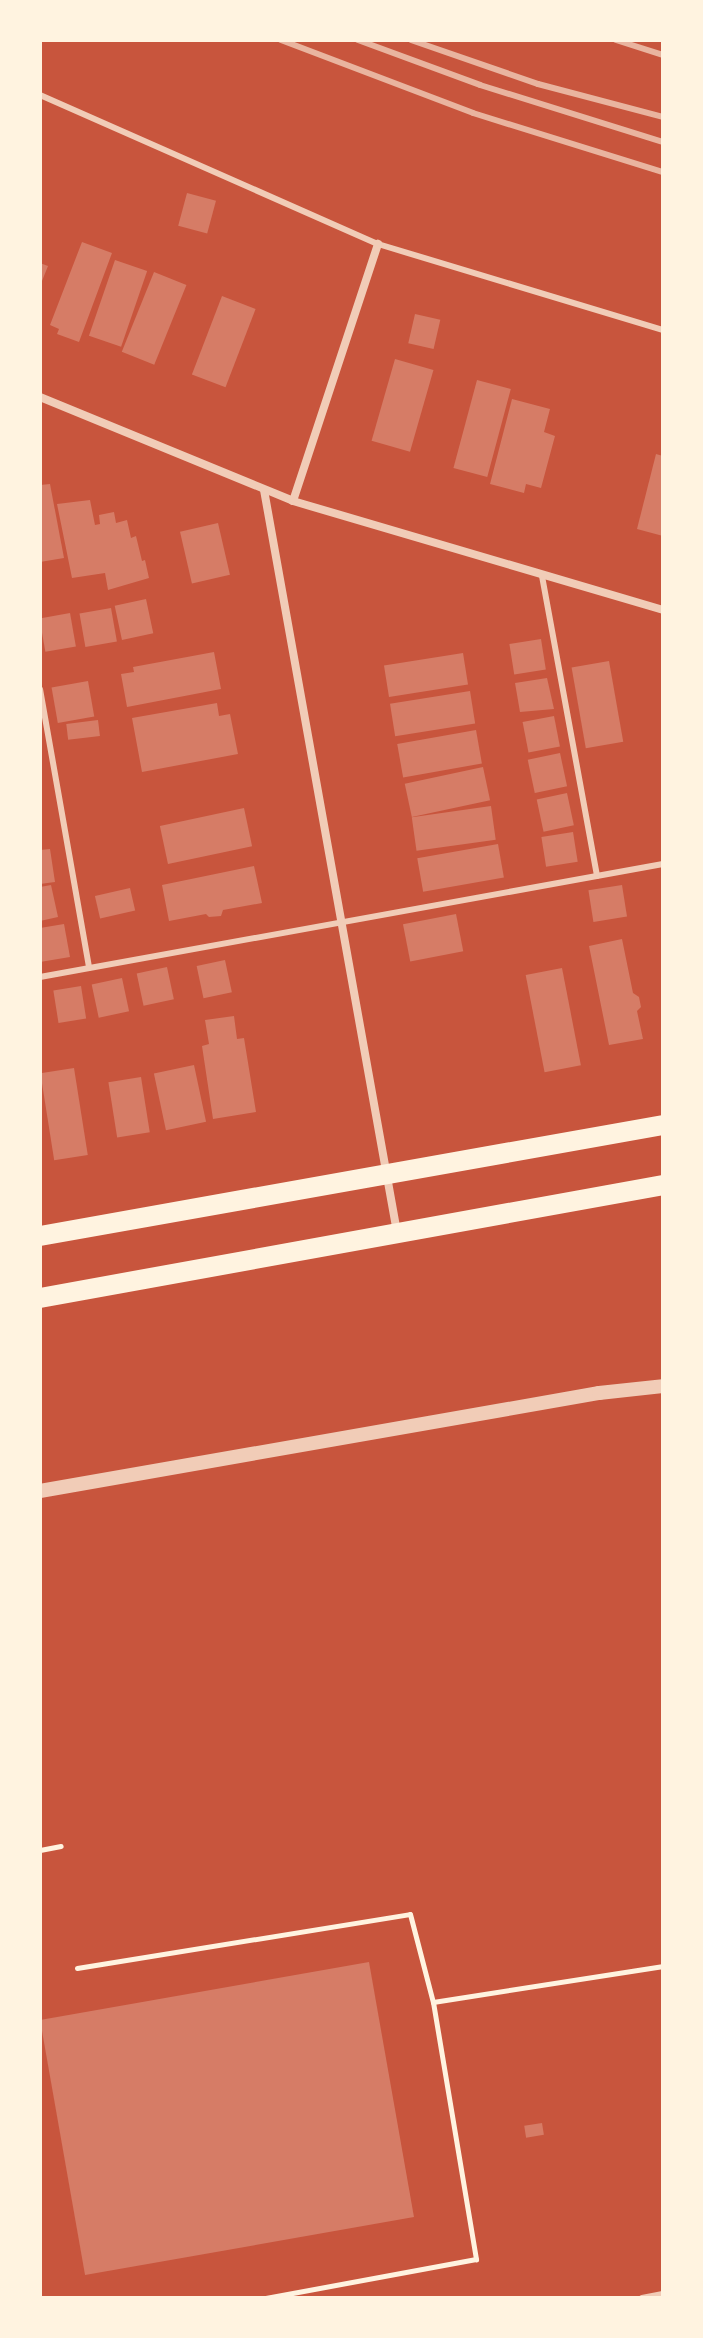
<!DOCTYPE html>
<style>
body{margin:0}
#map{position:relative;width:703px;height:2338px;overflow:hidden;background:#c8553d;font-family:"PT Serif",serif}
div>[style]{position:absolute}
.building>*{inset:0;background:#d67c66;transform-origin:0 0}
.path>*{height:5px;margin:-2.5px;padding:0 2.5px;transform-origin:2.5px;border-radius:2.5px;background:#fff3e0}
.service>*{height:6px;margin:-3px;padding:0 3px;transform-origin:3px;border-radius:3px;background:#f1ccb7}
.minor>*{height:8px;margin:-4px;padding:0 4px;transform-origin:4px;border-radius:4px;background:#f1ccb7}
.tertiary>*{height:14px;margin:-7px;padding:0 7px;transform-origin:7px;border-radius:7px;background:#f1ccb7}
.primary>*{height:20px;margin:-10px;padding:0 10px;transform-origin:10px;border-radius:10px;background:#fff3e0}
.rail>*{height:6px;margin:-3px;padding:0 3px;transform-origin:3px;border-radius:3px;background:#e9b49f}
span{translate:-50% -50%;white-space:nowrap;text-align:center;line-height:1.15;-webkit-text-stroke:8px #fff3e0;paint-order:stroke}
.frame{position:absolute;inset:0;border:42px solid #fff3e0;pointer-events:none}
</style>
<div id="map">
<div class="building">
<div style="left:187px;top:193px;width:30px;height:34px;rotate:15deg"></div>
<div style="clip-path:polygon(82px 242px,112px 253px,79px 342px,57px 334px,59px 329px,50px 325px)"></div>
<div style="left:115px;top:260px;width:34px;height:80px;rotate:19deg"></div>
<div style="clip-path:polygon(40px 263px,48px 266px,40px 286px)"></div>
<div style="left:154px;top:272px;width:35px;height:86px;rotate:22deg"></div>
<div style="left:222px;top:296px;width:36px;height:84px;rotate:21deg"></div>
<div style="left:415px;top:314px;width:26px;height:30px;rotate:13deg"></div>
<div style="left:395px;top:359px;width:40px;height:85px;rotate:16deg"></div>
<div style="left:477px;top:380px;width:35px;height:91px;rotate:15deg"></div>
<div style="clip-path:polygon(512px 399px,550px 409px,544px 432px,555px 436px,541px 488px,526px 484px,524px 493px,490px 484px)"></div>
<div style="clip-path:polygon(656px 454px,663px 456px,663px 536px,637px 529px)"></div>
<div style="clip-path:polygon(50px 484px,64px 558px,40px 562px,40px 485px)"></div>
<div style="clip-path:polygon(90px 500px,95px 525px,100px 524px,99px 515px,114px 512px,116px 523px,127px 520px,131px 538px,136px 536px,142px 561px,145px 560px,149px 578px,108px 590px,105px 573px,72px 578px,57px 504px)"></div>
<div style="left:218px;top:523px;width:53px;height:39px;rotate:77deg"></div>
<div style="left:146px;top:599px;width:35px;height:32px;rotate:78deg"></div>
<div style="left:111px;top:608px;width:34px;height:32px;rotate:80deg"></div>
<div style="left:70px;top:613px;width:34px;height:31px;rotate:80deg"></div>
<div style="left:541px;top:639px;width:31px;height:32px;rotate:81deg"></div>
<div style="clip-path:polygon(214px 652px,221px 689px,127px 707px,121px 674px,134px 672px,133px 667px)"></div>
<div style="left:463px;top:653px;width:32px;height:80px;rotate:81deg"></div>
<div style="left:609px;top:661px;width:82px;height:38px;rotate:80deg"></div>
<div style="clip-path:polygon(547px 678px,554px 709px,520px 712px,515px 683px)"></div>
<div style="left:88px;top:681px;width:36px;height:37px;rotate:80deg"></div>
<div style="left:470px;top:691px;width:33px;height:81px;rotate:81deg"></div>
<div style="clip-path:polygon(217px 703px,219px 716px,230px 714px,238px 754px,142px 772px,132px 718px)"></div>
<div style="left:554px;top:716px;width:31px;height:32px;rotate:79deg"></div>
<div style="left:98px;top:720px;width:16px;height:32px;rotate:83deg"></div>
<div style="left:476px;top:730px;width:34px;height:80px;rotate:80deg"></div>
<div style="left:560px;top:753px;width:34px;height:33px;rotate:78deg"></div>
<div style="left:483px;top:767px;width:34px;height:80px;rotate:78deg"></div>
<div style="left:567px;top:793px;width:33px;height:31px;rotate:78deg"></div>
<div style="left:491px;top:806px;width:34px;height:80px;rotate:82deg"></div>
<div style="left:244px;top:808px;width:39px;height:86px;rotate:78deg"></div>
<div style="left:573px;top:832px;width:30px;height:32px;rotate:81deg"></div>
<div style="left:498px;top:844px;width:34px;height:82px;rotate:80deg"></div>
<div style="clip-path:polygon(50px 849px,55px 882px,40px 884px,40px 850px)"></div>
<div style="clip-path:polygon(254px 866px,262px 903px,223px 910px,221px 916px,209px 917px,206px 914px,169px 921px,162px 885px)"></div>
<div style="clip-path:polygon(51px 885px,58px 917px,40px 921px,40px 887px)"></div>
<div style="left:622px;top:885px;width:32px;height:34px;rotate:81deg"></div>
<div style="left:130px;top:888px;width:23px;height:36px;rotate:77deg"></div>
<div style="left:456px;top:914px;width:38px;height:54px;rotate:79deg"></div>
<div style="clip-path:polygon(64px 924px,70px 957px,40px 962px,40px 928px)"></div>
<div style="clip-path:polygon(622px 939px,633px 993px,639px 997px,641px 1007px,637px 1011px,643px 1039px,609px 1045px,589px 946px)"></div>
<div style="left:225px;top:960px;width:33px;height:29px;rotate:78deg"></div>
<div style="left:167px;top:967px;width:33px;height:31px;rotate:78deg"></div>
<div style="left:562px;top:968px;width:99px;height:37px;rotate:79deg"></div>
<div style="left:122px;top:978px;width:34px;height:31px;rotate:78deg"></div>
<div style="left:81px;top:986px;width:33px;height:28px;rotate:81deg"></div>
<div style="clip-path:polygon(234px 1016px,237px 1039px,244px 1038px,256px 1112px,213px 1119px,202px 1046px,209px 1044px,205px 1020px)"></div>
<div style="left:194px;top:1065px;width:58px;height:41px;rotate:78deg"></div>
<div style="left:74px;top:1068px;width:88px;height:34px;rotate:81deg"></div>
<div style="left:141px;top:1077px;width:56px;height:33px;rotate:81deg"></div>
<div style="left:369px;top:1962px;width:259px;height:334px;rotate:80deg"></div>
<div style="left:542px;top:2123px;width:12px;height:18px;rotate:81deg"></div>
</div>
<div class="path">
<div style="left:40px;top:1850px;width:21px;rotate:-11deg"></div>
<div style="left:77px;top:1968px;width:337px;rotate:-9.2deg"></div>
<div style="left:410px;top:1914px;width:91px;rotate:75.4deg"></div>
<div style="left:433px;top:2002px;width:261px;rotate:80.5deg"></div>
<div style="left:476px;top:2259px;width:214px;rotate:169.5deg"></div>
<div style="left:433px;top:2002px;width:233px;rotate:-8.9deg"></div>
</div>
<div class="service">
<div style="left:40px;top:95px;width:369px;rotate:23.8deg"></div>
<div style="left:378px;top:244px;width:298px;rotate:16.8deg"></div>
<div style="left:542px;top:576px;width:305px;rotate:79.6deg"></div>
<div style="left:40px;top:689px;width:283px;rotate:80deg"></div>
<div style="left:40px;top:977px;width:633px;rotate:-10.28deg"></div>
<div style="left:642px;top:2298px;width:21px;rotate:-11deg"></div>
</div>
<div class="minor">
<div style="left:40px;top:397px;width:274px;rotate:22.3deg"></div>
<div style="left:293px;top:501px;width:386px;rotate:16.4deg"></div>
<div style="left:264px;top:490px;width:754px;rotate:79.84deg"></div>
<div style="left:293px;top:501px;width:271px;rotate:-71.7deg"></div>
</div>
<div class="tertiary">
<div style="left:40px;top:1491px;width:568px;rotate:-9.94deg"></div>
<div style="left:599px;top:1393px;width:64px;rotate:-6.2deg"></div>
</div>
<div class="primary">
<div style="left:40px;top:1236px;width:633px;rotate:-10.1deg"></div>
<div style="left:40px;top:1298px;width:633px;rotate:-10.28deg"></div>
</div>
<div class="rail">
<div style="left:281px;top:40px;width:205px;rotate:20.8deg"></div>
<div style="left:473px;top:113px;width:199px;rotate:17.3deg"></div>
<div style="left:358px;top:40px;width:130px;rotate:20.2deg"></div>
<div style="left:480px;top:85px;width:192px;rotate:17.3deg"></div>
<div style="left:411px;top:40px;width:134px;rotate:19.1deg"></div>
<div style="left:538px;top:84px;width:129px;rotate:14.8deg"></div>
<div style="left:616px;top:40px;width:49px;rotate:17.7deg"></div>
</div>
<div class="frame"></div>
</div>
